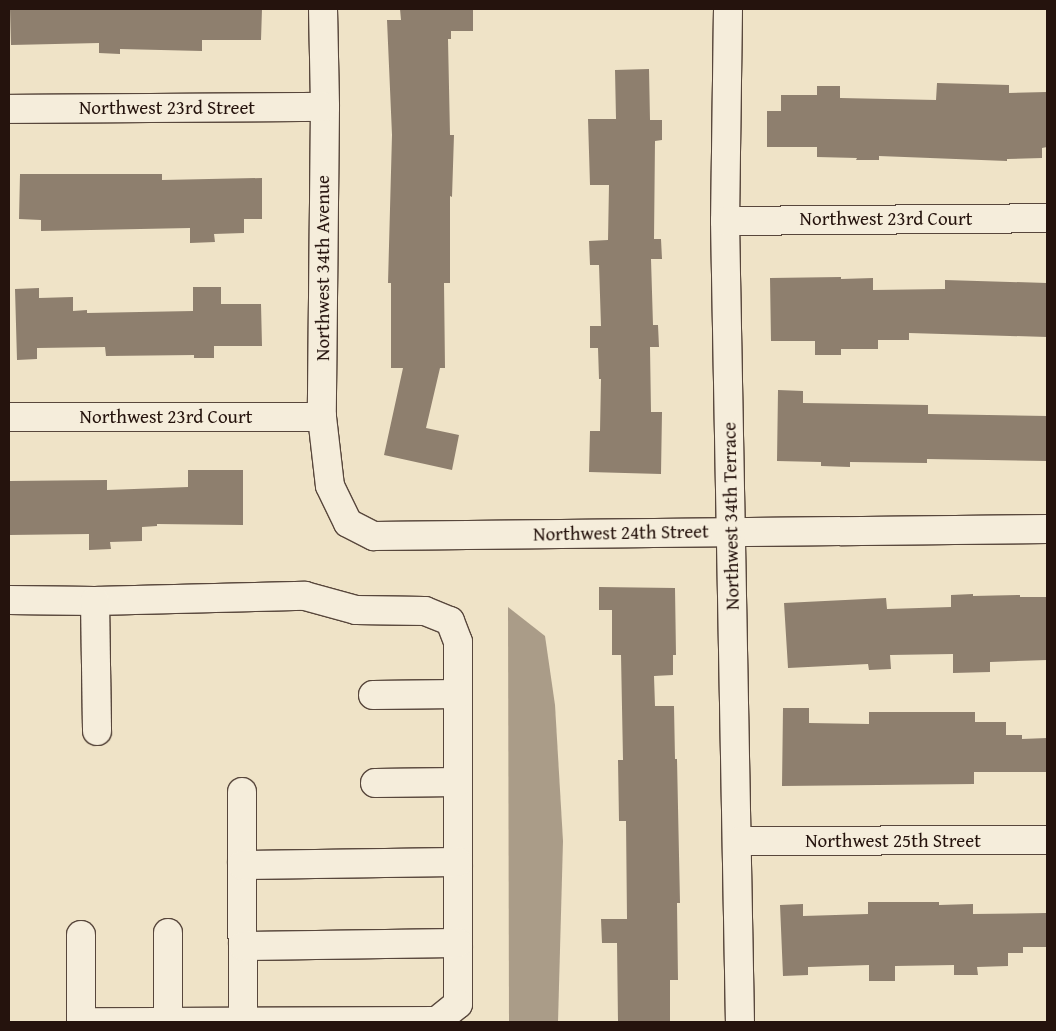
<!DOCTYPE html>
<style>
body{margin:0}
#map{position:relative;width:1056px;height:1031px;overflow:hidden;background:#efe3c7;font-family:"Gentium Book Plus",serif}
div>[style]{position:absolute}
.water>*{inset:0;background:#aa9c88}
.building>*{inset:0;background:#8e7f6e}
.roads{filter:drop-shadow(1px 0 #58473c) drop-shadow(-1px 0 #58473c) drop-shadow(0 1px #58473c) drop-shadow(0 -1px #58473c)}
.minor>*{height:28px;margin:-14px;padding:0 14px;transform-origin:14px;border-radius:14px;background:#f5eddb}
span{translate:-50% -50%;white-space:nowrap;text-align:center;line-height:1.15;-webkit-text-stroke:5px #f5eddb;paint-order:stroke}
.street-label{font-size:19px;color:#25130d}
.frame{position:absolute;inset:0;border:10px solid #25130d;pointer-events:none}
</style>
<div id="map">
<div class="water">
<div style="clip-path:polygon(508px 607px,545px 636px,555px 705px,563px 841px,558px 1022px,509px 1022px)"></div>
</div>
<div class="building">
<div style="clip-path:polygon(10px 9px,262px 9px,261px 40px,202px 40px,202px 51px,120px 49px,120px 54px,99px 53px,99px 43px,11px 45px)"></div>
<div style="clip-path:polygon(400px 9px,473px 9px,473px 31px,451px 31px,451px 39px,448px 39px,450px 135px,454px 135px,452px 197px,450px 196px,450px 283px,444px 283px,445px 368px,440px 368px,426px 428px,459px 435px,452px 470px,384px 455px,403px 368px,391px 368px,391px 283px,388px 283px,392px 135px,387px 20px,401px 20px)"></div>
<div style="clip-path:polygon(649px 69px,650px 120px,662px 120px,662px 140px,655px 141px,654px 239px,661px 239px,662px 259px,651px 259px,653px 325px,658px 325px,659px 347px,650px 347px,651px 412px,662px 412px,661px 474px,589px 472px,590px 431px,600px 431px,601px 379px,599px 379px,598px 348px,590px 348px,590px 326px,601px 326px,599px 265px,590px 265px,589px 241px,608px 240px,609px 185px,590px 185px,588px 119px,616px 119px,615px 70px)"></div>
<div style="clip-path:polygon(937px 83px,1009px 85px,1009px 93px,1047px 92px,1047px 147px,1042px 148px,1042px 158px,1007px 159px,1007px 161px,879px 156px,879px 160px,856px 160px,857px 158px,817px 157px,817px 147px,767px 147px,767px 111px,781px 111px,781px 95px,817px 95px,817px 86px,840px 86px,840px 98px,936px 100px)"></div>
<div style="clip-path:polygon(20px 174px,162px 174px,162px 180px,262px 178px,262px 219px,244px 219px,244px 233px,214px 234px,215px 242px,190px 243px,190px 228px,41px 231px,41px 220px,19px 219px)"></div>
<div style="clip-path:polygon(841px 277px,841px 279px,873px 278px,873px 290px,945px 289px,945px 280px,1047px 283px,1047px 337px,909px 333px,909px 340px,878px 340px,878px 349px,841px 349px,841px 355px,815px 355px,815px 341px,771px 341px,770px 278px)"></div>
<div style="clip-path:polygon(193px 287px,221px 287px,221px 304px,261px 304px,262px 346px,214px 346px,214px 358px,194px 358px,194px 355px,106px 356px,105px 347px,37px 348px,37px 359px,17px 360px,15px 289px,39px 288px,39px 298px,73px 297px,73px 311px,87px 310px,87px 313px,193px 311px)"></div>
<div style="clip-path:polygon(778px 390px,803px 391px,803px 403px,928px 405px,928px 414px,1047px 416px,1047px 461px,927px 459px,927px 463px,850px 462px,850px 467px,821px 466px,821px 462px,777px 461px)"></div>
<div style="clip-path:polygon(188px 470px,243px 470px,243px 525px,157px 524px,157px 526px,142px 527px,142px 541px,110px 542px,111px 549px,89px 550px,89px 534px,9px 535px,9px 481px,107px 480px,107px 490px,188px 487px)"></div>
<div style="clip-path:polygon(599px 587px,675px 588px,676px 655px,673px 655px,673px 675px,654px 676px,655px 706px,674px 706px,675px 759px,677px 759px,680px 903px,677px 903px,678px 980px,670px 980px,670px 1022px,618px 1022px,617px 943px,602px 943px,601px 919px,627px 919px,626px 821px,619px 821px,618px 760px,623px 760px,621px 655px,612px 655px,612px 610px,599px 610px)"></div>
<div style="clip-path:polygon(973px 594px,973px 596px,1020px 595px,1020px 597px,1047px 597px,1047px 660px,990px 662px,990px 672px,953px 673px,953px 654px,890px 655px,891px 669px,869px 670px,868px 664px,788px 668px,784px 603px,886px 598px,887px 609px,951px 607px,951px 595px)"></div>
<div style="clip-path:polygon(783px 708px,809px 708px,809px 723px,869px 724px,869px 712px,975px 712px,975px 722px,1006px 722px,1006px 735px,1022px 735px,1022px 739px,1047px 738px,1047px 772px,974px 772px,974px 784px,782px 786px)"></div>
<div style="clip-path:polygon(868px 902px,939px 902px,939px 905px,973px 904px,973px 914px,1047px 913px,1047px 947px,1023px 947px,1023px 953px,1008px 953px,1008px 966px,977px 967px,978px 975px,954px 975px,954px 965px,895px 966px,895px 981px,869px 981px,869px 965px,808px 967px,808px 975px,783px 976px,780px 905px,803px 904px,803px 916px,868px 914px)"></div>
</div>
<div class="roads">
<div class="minor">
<div style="left:323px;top:9px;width:98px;rotate:88.8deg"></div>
<div style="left:325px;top:107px;width:310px;rotate:90.6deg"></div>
<div style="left:322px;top:417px;width:69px;rotate:83.4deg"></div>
<div style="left:330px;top:486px;width:41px;rotate:64.1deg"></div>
<div style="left:348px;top:523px;width:29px;rotate:27deg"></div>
<div style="left:374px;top:536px;width:673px;rotate:-0.6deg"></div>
<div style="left:728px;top:9px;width:212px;rotate:90.8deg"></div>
<div style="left:725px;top:221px;width:801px;rotate:88.93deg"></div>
<div style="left:9px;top:109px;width:316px;rotate:-0.4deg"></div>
<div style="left:725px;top:221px;width:322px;rotate:-0.5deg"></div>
<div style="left:9px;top:417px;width:313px"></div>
<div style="left:9px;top:600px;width:86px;rotate:0.7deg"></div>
<div style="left:95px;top:601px;width:210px;rotate:-1.4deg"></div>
<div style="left:305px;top:596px;width:53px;rotate:15.4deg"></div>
<div style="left:356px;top:610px;width:69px;rotate:0.8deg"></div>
<div style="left:425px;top:611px;width:27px;rotate:22deg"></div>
<div style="left:450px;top:621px;width:22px;rotate:69deg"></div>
<div style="left:458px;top:642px;width:362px;rotate:90deg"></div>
<div style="left:458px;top:1004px;width:27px;rotate:141deg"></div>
<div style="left:437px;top:1021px;width:348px;rotate:179.8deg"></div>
<div style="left:95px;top:601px;width:130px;rotate:89.1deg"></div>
<div style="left:373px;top:695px;width:85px;rotate:-0.7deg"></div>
<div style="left:375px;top:783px;width:83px;rotate:-0.7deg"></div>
<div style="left:242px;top:792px;width:230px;rotate:89.8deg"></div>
<div style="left:738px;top:841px;width:309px;rotate:-0.2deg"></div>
<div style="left:242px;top:865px;width:216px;rotate:-0.8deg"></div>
<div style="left:168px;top:933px;width:89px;rotate:90deg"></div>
<div style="left:81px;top:935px;width:87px;rotate:90deg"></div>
<div style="left:243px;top:946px;width:215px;rotate:-0.8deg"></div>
</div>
</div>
<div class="street-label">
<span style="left:167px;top:108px">Northwest 23rd Street</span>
<span style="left:886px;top:219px">Northwest 23rd Court</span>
<span style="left:323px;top:268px;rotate:-90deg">Northwest 34th Avenue</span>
<span style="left:166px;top:417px">Northwest 23rd Court</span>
<span style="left:731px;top:516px;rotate:-91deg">Northwest 34th Terrace</span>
<span style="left:621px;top:533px;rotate:-1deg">Northwest 24th Street</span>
<span style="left:893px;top:841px">Northwest 25th Street</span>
</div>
<div class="frame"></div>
</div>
